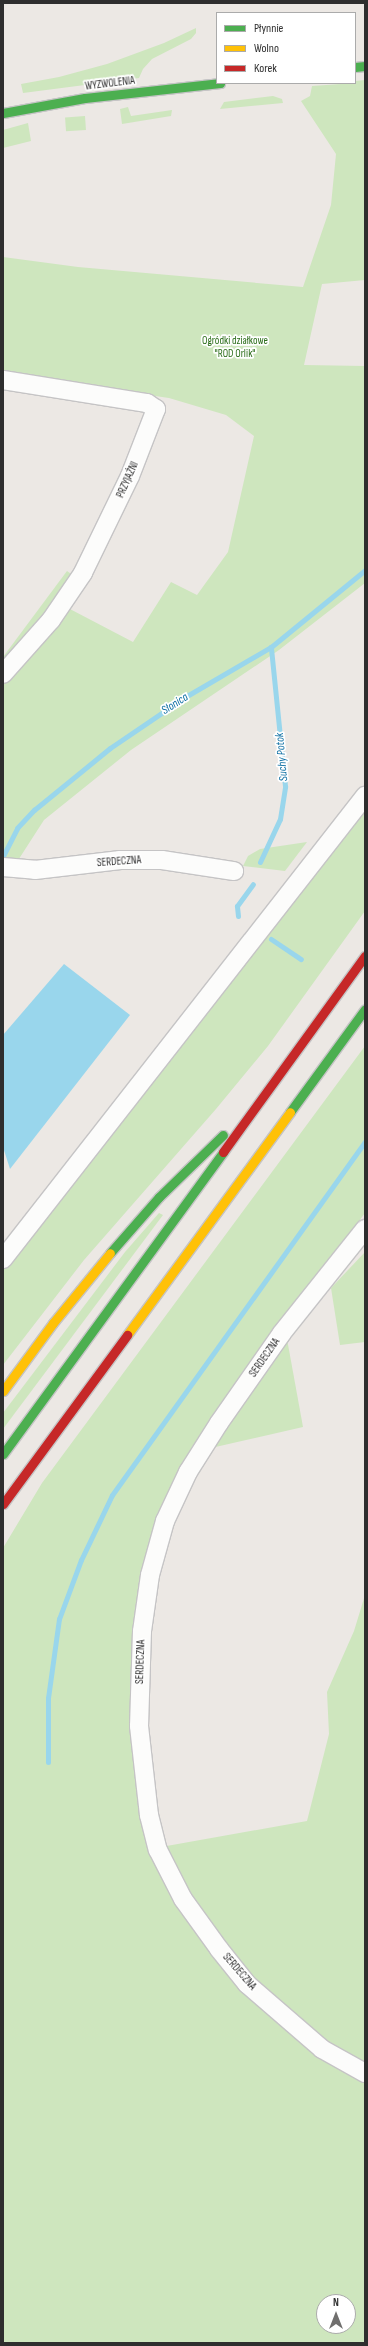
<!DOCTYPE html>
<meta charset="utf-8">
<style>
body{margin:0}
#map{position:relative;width:368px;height:2346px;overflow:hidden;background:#ece8e4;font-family:"Sofia Sans Condensed",sans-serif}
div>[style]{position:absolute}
.green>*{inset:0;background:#cee6be;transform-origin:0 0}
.water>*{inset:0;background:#99d6ec}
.stream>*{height:5px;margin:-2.5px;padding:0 2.5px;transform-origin:2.5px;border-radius:2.5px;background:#99d6ec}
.roads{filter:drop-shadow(1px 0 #c5c4c5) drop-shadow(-1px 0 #c5c4c5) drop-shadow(0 1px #c5c4c5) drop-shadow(0 -1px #c5c4c5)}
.street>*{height:18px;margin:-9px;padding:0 9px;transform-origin:9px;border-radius:9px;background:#fcfcfb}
.fast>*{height:9px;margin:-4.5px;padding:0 4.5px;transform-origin:4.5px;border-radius:4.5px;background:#4caf50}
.slow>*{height:9px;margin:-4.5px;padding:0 4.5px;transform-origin:4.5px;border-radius:4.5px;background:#ffc107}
.jam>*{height:9px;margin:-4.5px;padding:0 4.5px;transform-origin:4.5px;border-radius:4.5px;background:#c62828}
span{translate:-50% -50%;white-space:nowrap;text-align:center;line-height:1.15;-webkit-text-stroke:3.5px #fff;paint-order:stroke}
.street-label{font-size:11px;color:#2e2e2e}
.park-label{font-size:11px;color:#2c6e1b}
.water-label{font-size:12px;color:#0d6fa3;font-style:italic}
.frame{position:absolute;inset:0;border:4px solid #2e2e2e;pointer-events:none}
.legend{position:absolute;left:216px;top:12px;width:140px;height:72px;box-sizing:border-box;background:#fff;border:1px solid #ababab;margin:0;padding:5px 7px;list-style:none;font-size:12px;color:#2e2e2e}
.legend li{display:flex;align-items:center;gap:8px;height:20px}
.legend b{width:20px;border:1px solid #ababab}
.north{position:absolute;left:316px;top:2294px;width:40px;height:40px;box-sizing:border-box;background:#fff;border:1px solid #ababab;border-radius:50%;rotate:0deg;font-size:11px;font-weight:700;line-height:16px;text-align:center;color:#2e2e2e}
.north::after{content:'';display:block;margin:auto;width:14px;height:18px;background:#706f6e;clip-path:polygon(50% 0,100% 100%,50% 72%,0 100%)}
</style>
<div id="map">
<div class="green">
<div style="clip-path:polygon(196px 28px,196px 33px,191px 39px,152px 59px,143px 69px,139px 78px,23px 93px,21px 84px,59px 77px,107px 64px,164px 43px)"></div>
<div style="clip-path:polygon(365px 80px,365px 280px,322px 284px,304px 365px,365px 366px,365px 583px,279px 650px,131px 750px,44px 820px,15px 865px,3px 862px,3px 682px,68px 608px,133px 642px,171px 582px,197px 595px,228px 552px,254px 436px,226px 415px,169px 398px,3px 374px,3px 257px,78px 267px,303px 287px,331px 205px,336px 154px,301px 101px,310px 96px,312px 86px,355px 83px,355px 81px)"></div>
<div style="clip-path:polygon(273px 96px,282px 99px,283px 103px,220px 109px,224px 102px)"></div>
<div style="clip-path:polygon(128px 107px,131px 116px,172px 110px,171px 116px,122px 124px,120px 109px)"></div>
<div style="left:85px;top:116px;width:14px;height:20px;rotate:86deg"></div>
<div style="clip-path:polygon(28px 123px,31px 141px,3px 148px,3px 130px)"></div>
<div style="clip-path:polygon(67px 571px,74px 576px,58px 599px,3px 665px,3px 657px)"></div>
<div style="clip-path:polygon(365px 812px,365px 911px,268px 1046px,216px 1109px,84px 1260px,3px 1365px,3px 1265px)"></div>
<div style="clip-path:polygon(307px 842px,285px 871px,243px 866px,248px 856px,260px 849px)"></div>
<div style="clip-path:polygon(evenodd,365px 1046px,365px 1213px,193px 1445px,159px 1512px,131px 1678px,135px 1743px,168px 1889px,185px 1917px,223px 1965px,365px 2080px,365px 2343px,3px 2343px,3px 1548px,42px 1483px,365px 1046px,324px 2302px,348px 2302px,348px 2326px,324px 2326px,324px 2302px)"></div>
<div style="clip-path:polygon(159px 1213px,163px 1215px,3px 1429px,3px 1413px,125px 1252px)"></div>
<div style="clip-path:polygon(365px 1252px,365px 1342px,340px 1345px,331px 1288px)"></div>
<div style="clip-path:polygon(287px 1339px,303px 1427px,211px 1448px)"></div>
<div style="clip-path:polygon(365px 1595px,365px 2068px,325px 2044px,282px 2007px,222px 1947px,161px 1847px,307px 1821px,329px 1734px,327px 1692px,354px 1631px)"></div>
</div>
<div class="water">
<div style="clip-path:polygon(64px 964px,130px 1015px,10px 1169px,3px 1147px,3px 1035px)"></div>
</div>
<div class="stream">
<div style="left:3px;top:856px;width:31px;rotate:-63deg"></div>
<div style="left:17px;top:828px;width:25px;rotate:-47deg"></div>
<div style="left:34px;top:810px;width:98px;rotate:-39.2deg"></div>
<div style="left:110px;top:748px;width:91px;rotate:-34.2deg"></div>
<div style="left:185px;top:697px;width:99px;rotate:-30.2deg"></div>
<div style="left:271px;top:647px;width:122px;rotate:-39.3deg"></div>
<div style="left:260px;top:862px;width:47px;rotate:-65.1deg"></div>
<div style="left:280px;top:819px;width:33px;rotate:-81deg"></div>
<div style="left:285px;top:786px;width:140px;rotate:-95.8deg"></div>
<div style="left:238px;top:916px;width:10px;rotate:-96deg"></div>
<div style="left:237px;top:906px;width:27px;rotate:-54deg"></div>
<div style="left:271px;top:939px;width:36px;rotate:34deg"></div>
<div style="left:48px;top:1762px;width:64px;rotate:-90deg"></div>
<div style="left:48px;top:1698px;width:80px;rotate:-82.1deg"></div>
<div style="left:59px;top:1619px;width:63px;rotate:-69.6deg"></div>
<div style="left:81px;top:1560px;width:72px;rotate:-64.5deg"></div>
<div style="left:112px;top:1495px;width:435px;rotate:-54.4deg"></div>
</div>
<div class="roads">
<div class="street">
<div style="left:3px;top:380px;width:146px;rotate:9.1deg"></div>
<div style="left:147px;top:403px;width:11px;rotate:34deg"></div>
<div style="left:156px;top:409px;width:72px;rotate:111.2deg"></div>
<div style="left:130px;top:476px;width:108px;rotate:115.9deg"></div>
<div style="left:83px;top:573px;width:57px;rotate:124.2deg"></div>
<div style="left:51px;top:620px;width:72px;rotate:131.6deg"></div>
<div style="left:3px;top:867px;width:32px;rotate:5deg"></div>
<div style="left:35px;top:870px;width:86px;rotate:-6.7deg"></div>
<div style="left:120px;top:860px;width:42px"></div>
<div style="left:162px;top:860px;width:73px;rotate:8.7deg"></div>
<div style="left:365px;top:1229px;width:133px;rotate:128.6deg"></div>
<div style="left:282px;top:1333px;width:110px;rotate:125deg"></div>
<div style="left:219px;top:1423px;width:58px;rotate:122.3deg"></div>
<div style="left:188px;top:1472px;width:54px;rotate:115.1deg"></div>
<div style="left:165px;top:1521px;width:56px;rotate:105.5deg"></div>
<div style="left:150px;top:1575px;width:57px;rotate:98.1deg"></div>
<div style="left:142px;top:1631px;width:95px;rotate:91.8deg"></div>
<div style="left:139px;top:1726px;width:90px;rotate:83.6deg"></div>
<div style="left:149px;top:1815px;width:36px;rotate:76deg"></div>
<div style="left:158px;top:1850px;width:55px;rotate:63deg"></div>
<div style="left:183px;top:1899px;width:62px;rotate:54.2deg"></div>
<div style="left:219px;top:1949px;width:45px;rotate:51.3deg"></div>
<div style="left:247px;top:1984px;width:99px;rotate:40.9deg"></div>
<div style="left:322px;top:2049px;width:49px;rotate:29.2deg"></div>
<div style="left:3px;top:1259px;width:588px;rotate:-51.98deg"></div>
</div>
<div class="fast">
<div style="left:355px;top:67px;width:10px;rotate:-6deg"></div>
<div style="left:3px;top:113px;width:83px;rotate:-10.4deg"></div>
<div style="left:85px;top:98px;width:136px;rotate:-6.3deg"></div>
<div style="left:290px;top:1112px;width:127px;rotate:-53.9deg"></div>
<div style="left:110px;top:1253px;width:74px;rotate:-48.8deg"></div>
<div style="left:159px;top:1197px;width:89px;rotate:-44.1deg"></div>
<div style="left:3px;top:1454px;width:374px;rotate:-53.9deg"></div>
</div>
<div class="slow">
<div style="left:127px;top:1335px;width:276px;rotate:-53.8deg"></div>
<div style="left:3px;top:1391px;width:84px;rotate:-53.7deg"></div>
<div style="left:53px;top:1323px;width:90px;rotate:-50.8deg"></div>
</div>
<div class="jam">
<div style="left:223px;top:1152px;width:242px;rotate:-54.1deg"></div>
<div style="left:3px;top:1504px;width:210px;rotate:-53.7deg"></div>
</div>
</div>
<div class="street-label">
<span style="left:110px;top:84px;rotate:-7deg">WYZWOLENIA</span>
<span style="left:128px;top:480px;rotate:-66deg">PRZYJAŹNI</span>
<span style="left:119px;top:862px;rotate:-4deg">SERDECZNA</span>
<span style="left:265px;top:1358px;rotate:-55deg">SERDECZNA</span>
<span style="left:141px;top:1662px;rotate:-88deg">SERDECZNA</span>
<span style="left:239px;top:1972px;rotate:49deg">SERDECZNA</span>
</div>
<div class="park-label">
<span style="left:235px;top:348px">Ogródki działkowe<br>"ROD Orlik"</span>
</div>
<div class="water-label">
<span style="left:175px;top:704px;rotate:-33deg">Słonica</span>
<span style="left:282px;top:757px;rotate:-95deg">Suchy Potok</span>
</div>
<div class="frame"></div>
<ul class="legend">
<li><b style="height:5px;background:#4caf50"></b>Płynnie</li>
<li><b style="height:5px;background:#ffc107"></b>Wolno</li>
<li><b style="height:5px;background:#c62828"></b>Korek</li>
</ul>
<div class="north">N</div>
</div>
